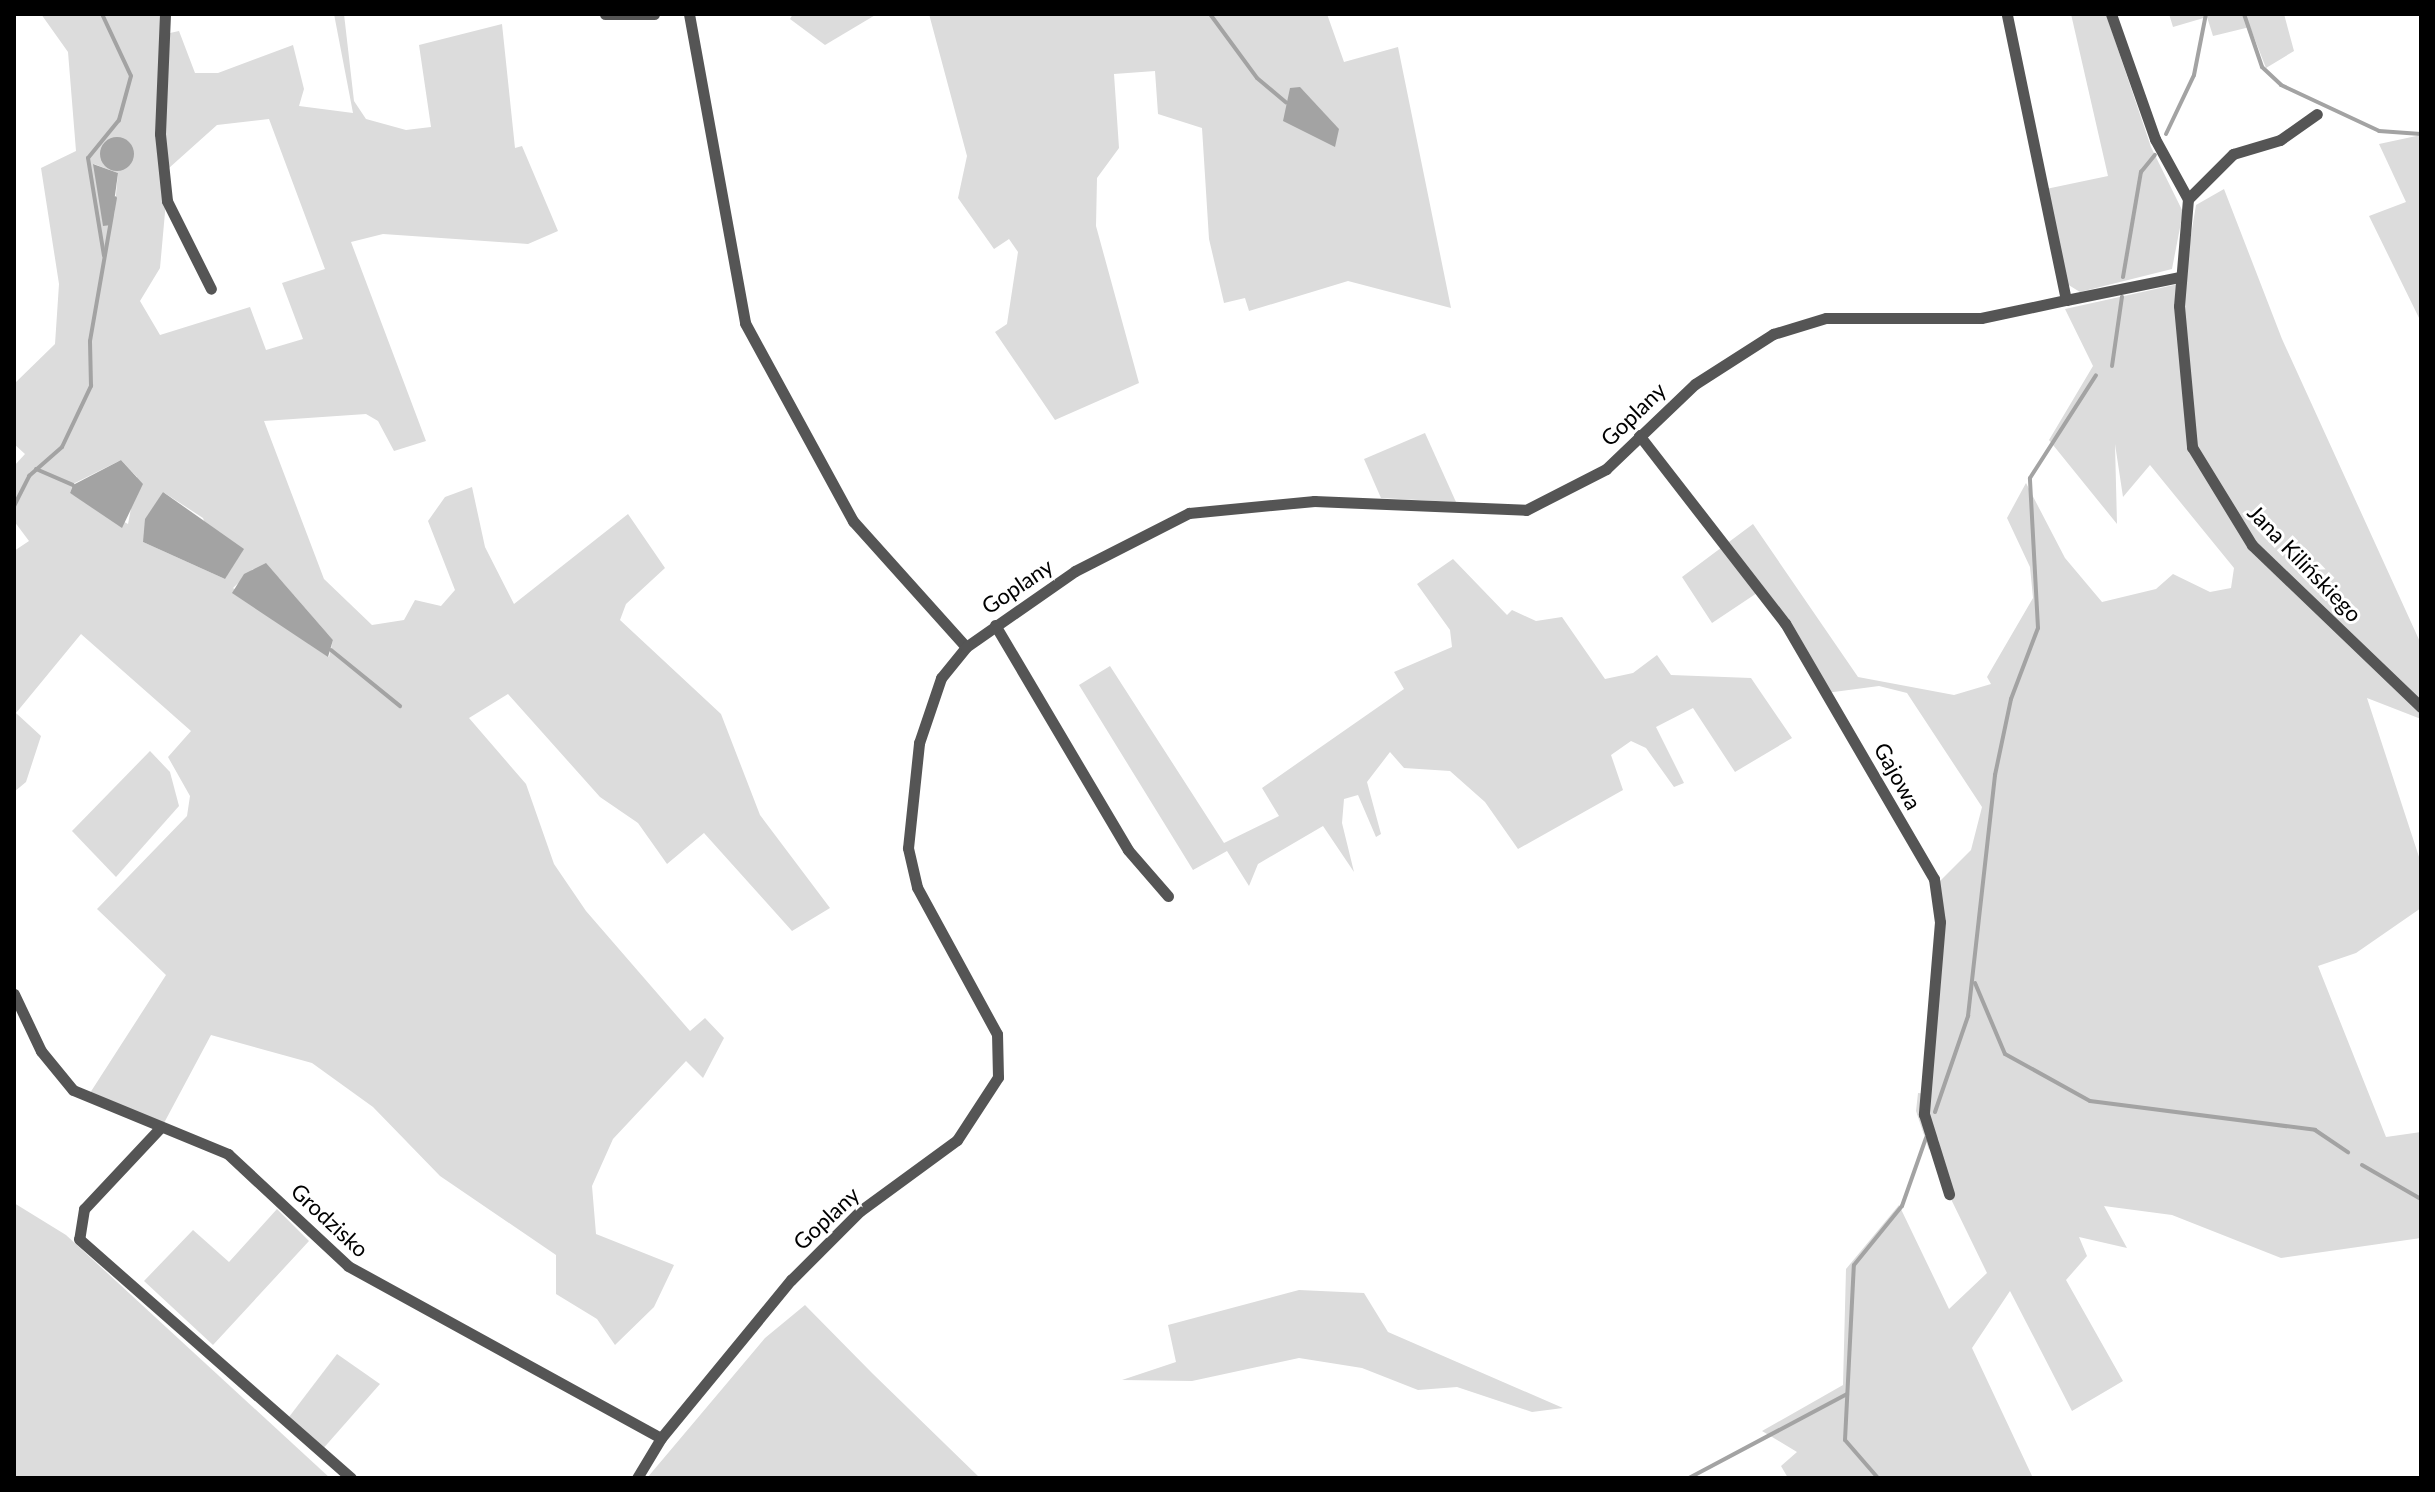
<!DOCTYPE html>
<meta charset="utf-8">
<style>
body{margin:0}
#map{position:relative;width:2435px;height:1492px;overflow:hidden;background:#fff;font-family:Lato,sans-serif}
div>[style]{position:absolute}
.green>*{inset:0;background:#dcdcdc}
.water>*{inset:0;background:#a3a3a3}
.round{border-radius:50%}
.stream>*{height:4px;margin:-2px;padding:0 2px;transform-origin:2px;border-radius:2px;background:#a3a3a3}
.minor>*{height:11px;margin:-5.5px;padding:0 5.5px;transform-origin:5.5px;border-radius:5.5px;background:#555}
span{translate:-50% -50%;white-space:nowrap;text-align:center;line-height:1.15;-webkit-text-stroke:6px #fff;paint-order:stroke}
.street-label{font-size:22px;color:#000}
.frame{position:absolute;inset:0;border:16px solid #000;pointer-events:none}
</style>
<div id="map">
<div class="green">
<div style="clip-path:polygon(evenodd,41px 14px,161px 14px,164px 69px,170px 33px,179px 31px,195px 73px,218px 73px,293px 45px,304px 89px,299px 106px,353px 113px,334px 14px,344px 14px,354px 101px,366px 119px,406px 130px,431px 127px,419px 45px,502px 24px,515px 148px,522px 146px,558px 231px,528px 244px,383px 234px,351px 242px,426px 441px,394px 451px,378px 421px,366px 414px,264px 421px,324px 579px,372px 625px,404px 620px,415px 600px,441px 606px,455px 590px,428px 521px,445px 497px,472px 487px,485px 547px,514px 604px,628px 514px,665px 568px,626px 604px,620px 620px,721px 714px,760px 815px,830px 908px,792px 931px,704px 833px,667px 864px,638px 823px,600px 797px,508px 694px,469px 718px,526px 784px,554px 864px,586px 911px,690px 1031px,705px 1018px,724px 1038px,703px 1078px,686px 1061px,613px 1139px,592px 1186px,596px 1234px,674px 1265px,654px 1307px,615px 1345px,597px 1319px,556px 1294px,556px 1255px,440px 1176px,373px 1107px,312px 1063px,211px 1035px,164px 1123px,90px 1093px,166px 975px,97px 909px,187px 816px,190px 796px,168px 757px,191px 731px,81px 634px,16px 713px,41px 736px,26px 782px,14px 792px,14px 551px,29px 541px,14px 521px,14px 466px,25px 454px,14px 444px,14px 384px,55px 344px,59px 284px,41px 168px,76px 151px,68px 52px,41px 14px,269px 119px,325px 269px,282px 283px,303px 339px,266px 350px,250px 307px,160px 335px,140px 301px,160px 268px,169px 168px,217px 125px,269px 119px,41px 14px,94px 164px,118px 173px,114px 216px,94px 164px,41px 14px,121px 460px,137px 477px,128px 524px,70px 493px,73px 484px,121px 460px,41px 14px,163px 492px,203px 518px,225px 579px,143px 542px,163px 492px,41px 14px,253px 569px,279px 578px,333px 640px,329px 657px,233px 588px,253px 569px)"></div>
<div style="clip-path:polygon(793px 14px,877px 14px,825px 45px,790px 19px)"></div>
<div style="clip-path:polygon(929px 14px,1327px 14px,1344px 62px,1398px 47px,1451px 308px,1348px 281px,1249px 311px,1245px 298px,1224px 303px,1209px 239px,1202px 128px,1158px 114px,1155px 71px,1114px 74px,1119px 148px,1097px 178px,1096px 226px,1139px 383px,1055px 420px,995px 332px,1007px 324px,1018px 252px,1009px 239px,994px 249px,958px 198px,967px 156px)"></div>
<div style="clip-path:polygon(2071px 14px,2106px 14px,2151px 147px,2183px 212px,2172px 269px,2080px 292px,2067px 284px,2046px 189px,2108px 176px)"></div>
<div style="clip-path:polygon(2169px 14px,2284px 14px,2294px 51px,2266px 68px,2250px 27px,2213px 36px,2207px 17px,2173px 27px)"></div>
<div style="clip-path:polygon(2421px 135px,2421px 322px,2369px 216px,2406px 202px,2379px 144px)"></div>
<div style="clip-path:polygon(2224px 189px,2282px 339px,2421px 644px,2421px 719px,2367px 698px,2421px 863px,2421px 908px,2356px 953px,2318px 966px,2386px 1137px,2421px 1132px,2421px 1238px,2281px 1258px,2172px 1215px,2104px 1206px,2127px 1248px,2079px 1237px,2087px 1256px,2066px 1280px,2123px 1381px,2072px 1411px,2010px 1291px,1972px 1348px,2033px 1478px,1788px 1478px,1781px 1466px,1797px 1452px,1762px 1431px,1843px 1385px,1846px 1269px,1899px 1205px,1949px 1309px,1987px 1273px,1949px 1195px,1938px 1138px,1929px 1150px,1916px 1111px,1918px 1093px,1928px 1094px,1940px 881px,1971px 850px,1982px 807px,1907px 693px,1879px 686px,1826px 693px,1763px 589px,1712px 623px,1682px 577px,1753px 524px,1858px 677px,1954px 695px,1991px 684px,1987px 677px,2033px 598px,2030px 567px,2007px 518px,2026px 483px,2065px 558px,2102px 602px,2156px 589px,2173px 574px,2210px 592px,2231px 588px,2234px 568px,2150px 465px,2123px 497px,2115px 444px,2117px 524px,2049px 440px,2093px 366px,2065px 309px,2183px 283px,2196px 205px)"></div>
<div style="clip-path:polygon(1425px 433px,1456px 502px,1381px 498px,1364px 459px)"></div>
<div style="clip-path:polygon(1453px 559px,1507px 615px,1512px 610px,1536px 621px,1562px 617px,1605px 679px,1633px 673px,1657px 655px,1671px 675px,1751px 678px,1792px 738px,1735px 772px,1693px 708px,1656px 727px,1684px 783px,1674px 787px,1646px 748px,1631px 741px,1611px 755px,1623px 790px,1518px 849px,1485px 802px,1450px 771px,1404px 768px,1390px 752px,1367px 782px,1381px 834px,1376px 837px,1358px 795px,1344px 799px,1342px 823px,1354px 872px,1323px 826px,1258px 864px,1249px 886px,1227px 851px,1193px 870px,1079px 685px,1110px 666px,1224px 843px,1279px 816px,1262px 788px,1404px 689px,1394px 672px,1452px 647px,1450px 630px,1417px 584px)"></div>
<div style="clip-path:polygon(150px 751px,170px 772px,179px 806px,116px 877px,72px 831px)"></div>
<div style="clip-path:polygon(14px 1203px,66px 1235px,330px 1478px,14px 1478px)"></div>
<div style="clip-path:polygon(277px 1209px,309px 1241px,213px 1345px,144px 1281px,193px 1230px,229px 1262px)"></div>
<div style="clip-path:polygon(1299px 1290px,1364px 1293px,1388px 1332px,1563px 1408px,1532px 1412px,1457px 1387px,1418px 1390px,1362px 1368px,1299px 1358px,1192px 1381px,1122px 1380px,1176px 1362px,1168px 1325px)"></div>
<div style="clip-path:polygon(805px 1305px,872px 1373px,980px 1478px,647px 1478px,765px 1338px)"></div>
<div style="clip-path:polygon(337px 1354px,380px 1384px,321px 1451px,289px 1417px)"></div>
</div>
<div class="water">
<div style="clip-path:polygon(1300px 87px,1339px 129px,1335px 147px,1283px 121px,1290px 88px)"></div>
<div class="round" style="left:100px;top:137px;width:34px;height:34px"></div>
<div style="clip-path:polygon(93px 164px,118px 173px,111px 225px,103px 226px)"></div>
<div style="clip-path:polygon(121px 460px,143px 484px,122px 528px,70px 493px,73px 485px)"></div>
<div style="clip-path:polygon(163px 492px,244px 549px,225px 579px,143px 542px,145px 519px)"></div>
<div style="clip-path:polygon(266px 563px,333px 640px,328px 657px,232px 593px,244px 574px)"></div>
</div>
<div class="stream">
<div style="left:102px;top:14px;width:68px;rotate:64.9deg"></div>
<div style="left:131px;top:76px;width:46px;rotate:105.3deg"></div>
<div style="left:119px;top:120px;width:49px;rotate:129.2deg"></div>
<div style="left:88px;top:158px;width:99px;rotate:80.7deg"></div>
<div style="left:1210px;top:14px;width:79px;rotate:53.7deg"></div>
<div style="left:1257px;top:78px;width:38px;rotate:40deg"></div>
<div style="left:2244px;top:14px;width:56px;rotate:71.2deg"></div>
<div style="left:2262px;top:67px;width:26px;rotate:43deg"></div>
<div style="left:2281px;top:85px;width:108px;rotate:25.1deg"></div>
<div style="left:2379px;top:131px;width:42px;rotate:4.1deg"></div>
<div style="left:2166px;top:134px;width:65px;rotate:-64.6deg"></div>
<div style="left:2194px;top:75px;width:62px;rotate:-78.9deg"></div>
<div style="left:2123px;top:277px;width:107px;rotate:-80.3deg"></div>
<div style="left:2141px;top:172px;width:22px;rotate:-51deg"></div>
<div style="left:2112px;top:366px;width:70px;rotate:-81.8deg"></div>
<div style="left:36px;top:469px;width:40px;rotate:23.4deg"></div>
<div style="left:14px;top:506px;width:34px;rotate:-63deg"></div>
<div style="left:29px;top:476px;width:44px;rotate:-41.3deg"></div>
<div style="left:62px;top:447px;width:68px;rotate:-64.6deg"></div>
<div style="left:91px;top:386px;width:45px;rotate:-91.3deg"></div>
<div style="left:90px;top:341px;width:145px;rotate:-80.1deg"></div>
<div style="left:331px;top:650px;width:89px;rotate:39.1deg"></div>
<div style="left:1975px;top:983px;width:77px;rotate:67.1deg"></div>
<div style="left:2005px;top:1054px;width:97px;rotate:28.9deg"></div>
<div style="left:2090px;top:1101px;width:227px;rotate:7.3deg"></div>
<div style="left:2315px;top:1130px;width:40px;rotate:34deg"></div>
<div style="left:1935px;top:1112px;width:102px;rotate:-71deg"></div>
<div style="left:1968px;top:1016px;width:243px;rotate:-83.6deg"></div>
<div style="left:1995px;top:775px;width:78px;rotate:-78.1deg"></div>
<div style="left:2011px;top:699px;width:76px;rotate:-69.2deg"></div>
<div style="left:2038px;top:628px;width:150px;rotate:-93.1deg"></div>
<div style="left:2030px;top:478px;width:122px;rotate:-57.3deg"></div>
<div style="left:2362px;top:1165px;width:68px;rotate:30deg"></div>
<div style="left:1689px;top:1478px;width:179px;rotate:-28deg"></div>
<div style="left:1878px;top:1478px;width:50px;rotate:-131deg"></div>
<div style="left:1845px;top:1440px;width:175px;rotate:-87.1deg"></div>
<div style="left:1854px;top:1265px;width:76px;rotate:-50.9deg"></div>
<div style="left:1902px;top:1206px;width:72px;rotate:-70.6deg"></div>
</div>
<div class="minor">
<div style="left:165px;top:14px;width:120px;rotate:92.4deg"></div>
<div style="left:160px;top:134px;width:67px;rotate:84deg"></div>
<div style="left:167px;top:201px;width:98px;rotate:63.4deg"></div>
<div style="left:605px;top:14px;width:49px"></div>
<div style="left:689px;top:14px;width:314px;rotate:79.7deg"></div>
<div style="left:745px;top:323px;width:226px;rotate:61.4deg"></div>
<div style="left:853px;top:521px;width:169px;rotate:48.1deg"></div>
<div style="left:2111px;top:14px;width:133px;rotate:70.6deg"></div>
<div style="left:2155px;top:139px;width:68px;rotate:61.2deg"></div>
<div style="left:2188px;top:199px;width:107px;rotate:94.8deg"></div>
<div style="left:2179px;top:306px;width:142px;rotate:84.7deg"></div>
<div style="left:2192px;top:447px;width:115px;rotate:58.5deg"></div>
<div style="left:2252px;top:545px;width:234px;rotate:43.8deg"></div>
<div style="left:2188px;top:199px;width:64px;rotate:-45deg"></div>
<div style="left:2233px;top:154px;width:49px;rotate:-16.6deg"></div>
<div style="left:2280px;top:140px;width:45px;rotate:-35.1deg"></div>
<div style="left:2066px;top:300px;width:115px;rotate:-11.5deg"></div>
<div style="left:1639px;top:435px;width:238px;rotate:52.2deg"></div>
<div style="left:1785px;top:623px;width:296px;rotate:59.8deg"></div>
<div style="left:1934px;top:879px;width:43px;rotate:82.1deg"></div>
<div style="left:1940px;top:922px;width:193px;rotate:94.8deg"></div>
<div style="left:1924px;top:1114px;width:84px;rotate:72.6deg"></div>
<div style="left:995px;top:625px;width:261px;rotate:59.4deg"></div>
<div style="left:1128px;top:850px;width:61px;rotate:49deg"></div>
<div style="left:14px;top:994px;width:63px;rotate:64.7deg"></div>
<div style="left:41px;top:1051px;width:50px;rotate:50.6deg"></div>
<div style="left:73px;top:1090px;width:168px;rotate:22.4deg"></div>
<div style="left:228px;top:1154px;width:164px;rotate:43deg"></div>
<div style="left:348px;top:1266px;width:357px;rotate:28.8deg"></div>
<div style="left:160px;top:1128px;width:111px;rotate:133.2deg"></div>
<div style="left:84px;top:1209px;width:30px;rotate:99deg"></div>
<div style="left:79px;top:1239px;width:362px;rotate:41.3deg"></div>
<div style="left:637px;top:1478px;width:47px;rotate:-59deg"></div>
<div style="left:661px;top:1438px;width:205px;rotate:-50.6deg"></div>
<div style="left:791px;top:1280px;width:98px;rotate:-45deg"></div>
<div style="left:860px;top:1211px;width:120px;rotate:-36.2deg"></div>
<div style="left:957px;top:1140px;width:75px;rotate:-56.9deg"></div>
<div style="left:998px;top:1077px;width:43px;rotate:-91.3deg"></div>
<div style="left:997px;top:1034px;width:167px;rotate:-118.6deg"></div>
<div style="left:917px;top:887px;width:40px;rotate:-103deg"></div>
<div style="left:908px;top:848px;width:106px;rotate:-84deg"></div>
<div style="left:919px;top:743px;width:69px;rotate:-71.3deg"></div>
<div style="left:941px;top:678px;width:40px;rotate:-51deg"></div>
<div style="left:966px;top:647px;width:133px;rotate:-34.9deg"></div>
<div style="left:1075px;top:571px;width:128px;rotate:-27deg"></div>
<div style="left:1189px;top:513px;width:126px;rotate:-5.5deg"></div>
<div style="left:1314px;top:501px;width:212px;rotate:2.4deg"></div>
<div style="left:1526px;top:510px;width:90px;rotate:-27.1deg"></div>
<div style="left:1606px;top:469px;width:123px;rotate:-43.7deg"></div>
<div style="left:1695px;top:384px;width:93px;rotate:-32.7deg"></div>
<div style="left:1773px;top:334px;width:55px;rotate:-16.8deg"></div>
<div style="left:1826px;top:318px;width:155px"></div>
<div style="left:1981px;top:318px;width:87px;rotate:-12deg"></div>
<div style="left:2066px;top:300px;width:292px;rotate:-101.7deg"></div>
</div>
<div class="street-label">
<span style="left:1633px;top:414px;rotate:-44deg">Goplany</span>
<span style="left:2305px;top:563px;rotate:46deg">Jana Kilińskiego</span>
<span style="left:1017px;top:586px;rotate:-34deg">Goplany</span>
<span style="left:1898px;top:776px;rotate:61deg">Gajowa</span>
<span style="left:826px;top:1218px;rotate:-43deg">Goplany</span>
<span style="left:330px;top:1220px;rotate:43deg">Grodzisko</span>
</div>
<div class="frame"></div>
</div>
